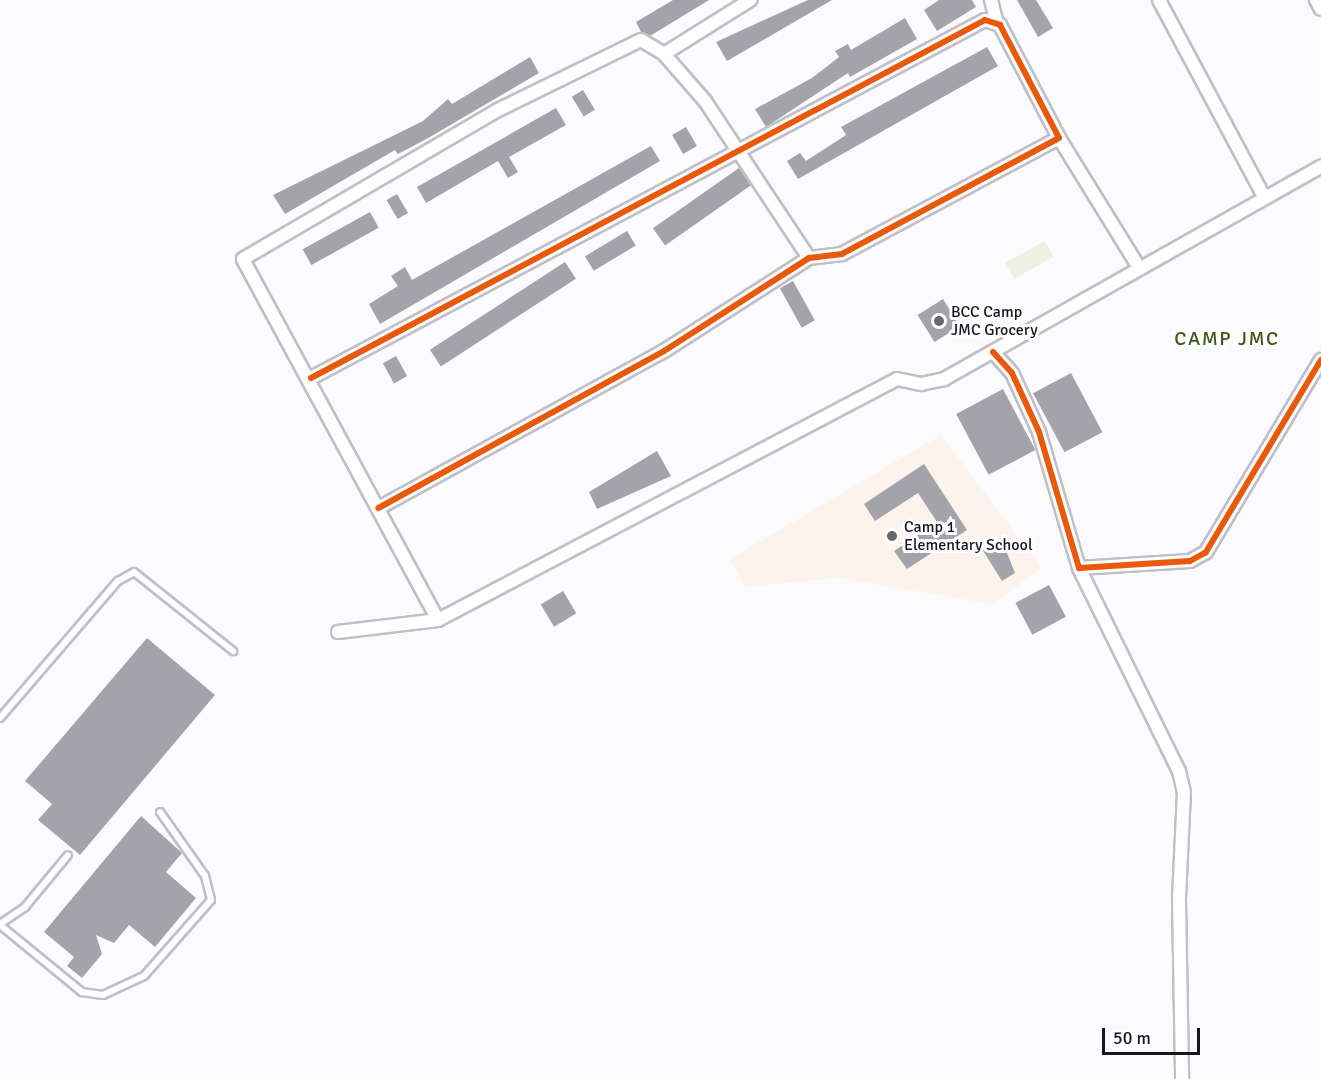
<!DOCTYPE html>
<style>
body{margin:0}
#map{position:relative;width:1321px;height:1079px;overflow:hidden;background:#fbfafd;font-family:Signika,sans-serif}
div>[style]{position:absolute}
.education>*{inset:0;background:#fcf3ed}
.green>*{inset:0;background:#eef1df;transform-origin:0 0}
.building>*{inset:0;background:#a5a3aa;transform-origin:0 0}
.roads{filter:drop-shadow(2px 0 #c1bfc5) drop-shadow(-2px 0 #c1bfc5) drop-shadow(0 2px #c1bfc5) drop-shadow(0 -2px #c1bfc5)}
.lane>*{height:6px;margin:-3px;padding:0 3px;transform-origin:3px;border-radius:3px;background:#fefeff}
.street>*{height:12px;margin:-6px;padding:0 6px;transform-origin:6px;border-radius:6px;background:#fefeff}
.cycleway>*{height:6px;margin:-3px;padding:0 3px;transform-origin:3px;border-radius:3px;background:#e8590c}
.dots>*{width:16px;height:16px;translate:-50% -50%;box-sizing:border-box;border:3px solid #fff;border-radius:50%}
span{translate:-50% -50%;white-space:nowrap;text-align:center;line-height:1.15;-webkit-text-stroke:6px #fff;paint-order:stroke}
.poi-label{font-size:16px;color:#18161f}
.left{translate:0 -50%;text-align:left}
.quarter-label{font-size:20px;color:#3d5913;letter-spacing:1.5px}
.scale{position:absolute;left:1102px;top:1028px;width:98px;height:27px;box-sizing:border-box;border:3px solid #18161f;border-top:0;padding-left:8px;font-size:18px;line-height:21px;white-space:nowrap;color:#18161f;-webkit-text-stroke:4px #fff;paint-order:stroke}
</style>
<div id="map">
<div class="education">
<div style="clip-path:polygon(941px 435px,1042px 568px,992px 604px,837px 578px,745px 587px,730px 559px)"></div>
</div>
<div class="green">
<div style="left:1045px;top:241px;width:18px;height:45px;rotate:61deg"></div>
</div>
<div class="building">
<div style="clip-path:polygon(673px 0,709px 0,650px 36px,641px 32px,636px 22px)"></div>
<div style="clip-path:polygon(808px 0,832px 0,727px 61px,716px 42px)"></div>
<div style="clip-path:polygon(939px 0,972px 0,976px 7px,937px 31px,924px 10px)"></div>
<div style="clip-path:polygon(1017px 0,1036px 0,1053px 28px,1038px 37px)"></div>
<div style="clip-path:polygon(905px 18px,917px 39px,850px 77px,848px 73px,766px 127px,755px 109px,812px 78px,839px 57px,835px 51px,848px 44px,851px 50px)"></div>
<div style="clip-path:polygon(987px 47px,998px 66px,798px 179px,787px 161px,800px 153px,806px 161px,846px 135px,841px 127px)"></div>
<div style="clip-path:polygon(530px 57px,539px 73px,430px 137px,398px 154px,395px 150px,285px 214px,273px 195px,423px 121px,448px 99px,452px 104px)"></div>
<div style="left:583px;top:90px;width:23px;height:13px;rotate:59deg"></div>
<div style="clip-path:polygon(556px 108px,566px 125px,509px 157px,518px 172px,508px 178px,498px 161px,426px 203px,417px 187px)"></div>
<div style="left:686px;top:127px;width:22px;height:16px;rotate:60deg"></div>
<div style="clip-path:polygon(651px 146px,660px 161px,380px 324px,369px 304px,398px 286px,391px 276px,405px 267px,412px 280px)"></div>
<div style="left:739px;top:168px;width:21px;height:105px;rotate:55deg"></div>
<div style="left:397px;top:194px;width:22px;height:12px;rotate:60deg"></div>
<div style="left:370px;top:212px;width:18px;height:77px;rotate:61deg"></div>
<div style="left:627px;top:231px;width:17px;height:49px;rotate:59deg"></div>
<div style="left:565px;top:262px;width:20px;height:161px;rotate:57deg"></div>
<div style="left:793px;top:281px;width:45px;height:15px;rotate:61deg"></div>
<div style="left:943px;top:299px;width:32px;height:30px;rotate:58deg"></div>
<div style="left:396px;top:356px;width:23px;height:15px;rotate:61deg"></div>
<div style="left:1071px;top:373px;width:67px;height:43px;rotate:62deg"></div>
<div style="left:1003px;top:389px;width:69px;height:53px;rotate:62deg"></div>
<div style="clip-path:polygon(657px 451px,671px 476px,597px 509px,589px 492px)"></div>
<div style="clip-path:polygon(924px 464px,967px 530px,907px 569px,894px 551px,937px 522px,918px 493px,875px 521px,864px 504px)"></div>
<div style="clip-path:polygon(1001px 538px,1015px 573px,1002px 581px,982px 549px)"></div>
<div style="left:1049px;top:585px;width:36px;height:38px;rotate:62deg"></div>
<div style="left:563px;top:591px;width:26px;height:26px;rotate:59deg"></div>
<div style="clip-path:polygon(147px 638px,215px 695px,80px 855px,38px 820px,52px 804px,25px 781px)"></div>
<div style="clip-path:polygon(141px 816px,182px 853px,166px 872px,196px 898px,155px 947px,129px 925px,114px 943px,96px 935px,102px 954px,82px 978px,67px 966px,74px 957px,44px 932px)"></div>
</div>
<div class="roads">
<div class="lane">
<div style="left:0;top:718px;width:181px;rotate:-49.3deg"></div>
<div style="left:118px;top:581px;width:18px;rotate:-29deg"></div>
<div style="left:134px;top:572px;width:127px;rotate:38.6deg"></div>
<div style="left:0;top:924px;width:30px;rotate:-34deg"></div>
<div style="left:25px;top:907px;width:67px;rotate:-50.4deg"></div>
<div style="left:0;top:925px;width:106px;rotate:39.3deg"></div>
<div style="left:82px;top:992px;width:21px;rotate:8deg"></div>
<div style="left:103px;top:995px;width:45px;rotate:-24.9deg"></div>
<div style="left:144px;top:976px;width:101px;rotate:-48.6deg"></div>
<div style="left:211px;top:900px;width:25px;rotate:-104deg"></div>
<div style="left:205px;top:876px;width:78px;rotate:-125.1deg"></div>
</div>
<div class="street">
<div style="left:991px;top:0;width:21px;rotate:76deg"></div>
<div style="left:1159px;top:0;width:223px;rotate:61.9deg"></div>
<div style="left:1316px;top:0;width:10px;rotate:61deg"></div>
<div style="left:664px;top:54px;width:102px;rotate:-32.1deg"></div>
<div style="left:1059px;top:138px;width:150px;rotate:58.3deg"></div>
<div style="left:993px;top:352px;width:28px;rotate:48deg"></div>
<div style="left:1012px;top:373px;width:65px;rotate:65.4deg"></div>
<div style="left:1039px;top:432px;width:142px;rotate:73.6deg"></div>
<div style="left:1079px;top:568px;width:111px;rotate:-3.6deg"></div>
<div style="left:1190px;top:561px;width:18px;rotate:-29deg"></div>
<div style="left:1206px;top:552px;width:224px;rotate:-59.1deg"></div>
<div style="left:311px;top:378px;width:763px;rotate:-27.98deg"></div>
<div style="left:985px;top:20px;width:16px;rotate:18deg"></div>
<div style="left:1000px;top:25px;width:127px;rotate:62.4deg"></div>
<div style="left:1059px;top:138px;width:246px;rotate:151.9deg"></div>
<div style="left:842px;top:254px;width:33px;rotate:173deg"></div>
<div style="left:809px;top:258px;width:172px;rotate:147.3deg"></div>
<div style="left:664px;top:351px;width:326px;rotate:151.2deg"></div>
<div style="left:1079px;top:568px;width:226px;rotate:63.8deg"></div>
<div style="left:1179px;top:771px;width:22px;rotate:77deg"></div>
<div style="left:1184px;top:792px;width:108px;rotate:92.7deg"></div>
<div style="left:1179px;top:900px;width:179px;rotate:89deg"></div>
<div style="left:438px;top:620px;width:410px;rotate:-118.4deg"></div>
<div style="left:243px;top:259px;width:293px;rotate:-30.3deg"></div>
<div style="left:496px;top:111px;width:161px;rotate:-26.1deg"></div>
<div style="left:641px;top:40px;width:27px;rotate:31deg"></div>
<div style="left:664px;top:54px;width:62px;rotate:48.9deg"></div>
<div style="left:705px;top:101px;width:188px;rotate:56.5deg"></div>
<div style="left:338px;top:632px;width:101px;rotate:-6.8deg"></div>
<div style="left:438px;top:620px;width:518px;rotate:-27.7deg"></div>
<div style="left:897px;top:379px;width:25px;rotate:12deg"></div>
<div style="left:921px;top:384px;width:24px;rotate:-12deg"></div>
<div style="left:944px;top:379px;width:433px;rotate:-29.4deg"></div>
</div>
</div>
<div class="cycleway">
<div style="left:993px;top:352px;width:28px;rotate:48deg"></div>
<div style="left:1012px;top:373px;width:65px;rotate:65.4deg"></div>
<div style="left:1039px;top:432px;width:142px;rotate:73.6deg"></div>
<div style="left:1079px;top:568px;width:111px;rotate:-3.6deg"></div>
<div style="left:1190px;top:561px;width:18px;rotate:-29deg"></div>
<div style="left:1206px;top:552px;width:224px;rotate:-59.1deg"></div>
<div style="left:311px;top:378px;width:763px;rotate:-27.98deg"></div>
<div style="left:985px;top:20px;width:16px;rotate:18deg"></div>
<div style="left:1000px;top:25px;width:127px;rotate:62.4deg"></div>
<div style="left:1059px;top:138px;width:246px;rotate:151.9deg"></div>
<div style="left:842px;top:254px;width:33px;rotate:173deg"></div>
<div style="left:809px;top:258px;width:172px;rotate:147.3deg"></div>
<div style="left:664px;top:351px;width:326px;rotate:151.2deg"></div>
</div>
<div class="dots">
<div style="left:939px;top:321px;background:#67666d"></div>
<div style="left:892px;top:536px;background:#67666d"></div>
</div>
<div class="poi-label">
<span class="left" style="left:951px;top:321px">BCC Camp<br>JMC Grocery</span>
<span class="left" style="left:904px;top:536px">Camp 1<br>Elementary School</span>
</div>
<div class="quarter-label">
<span style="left:1227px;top:338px">CAMP JMC</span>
</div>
<div class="scale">50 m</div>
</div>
